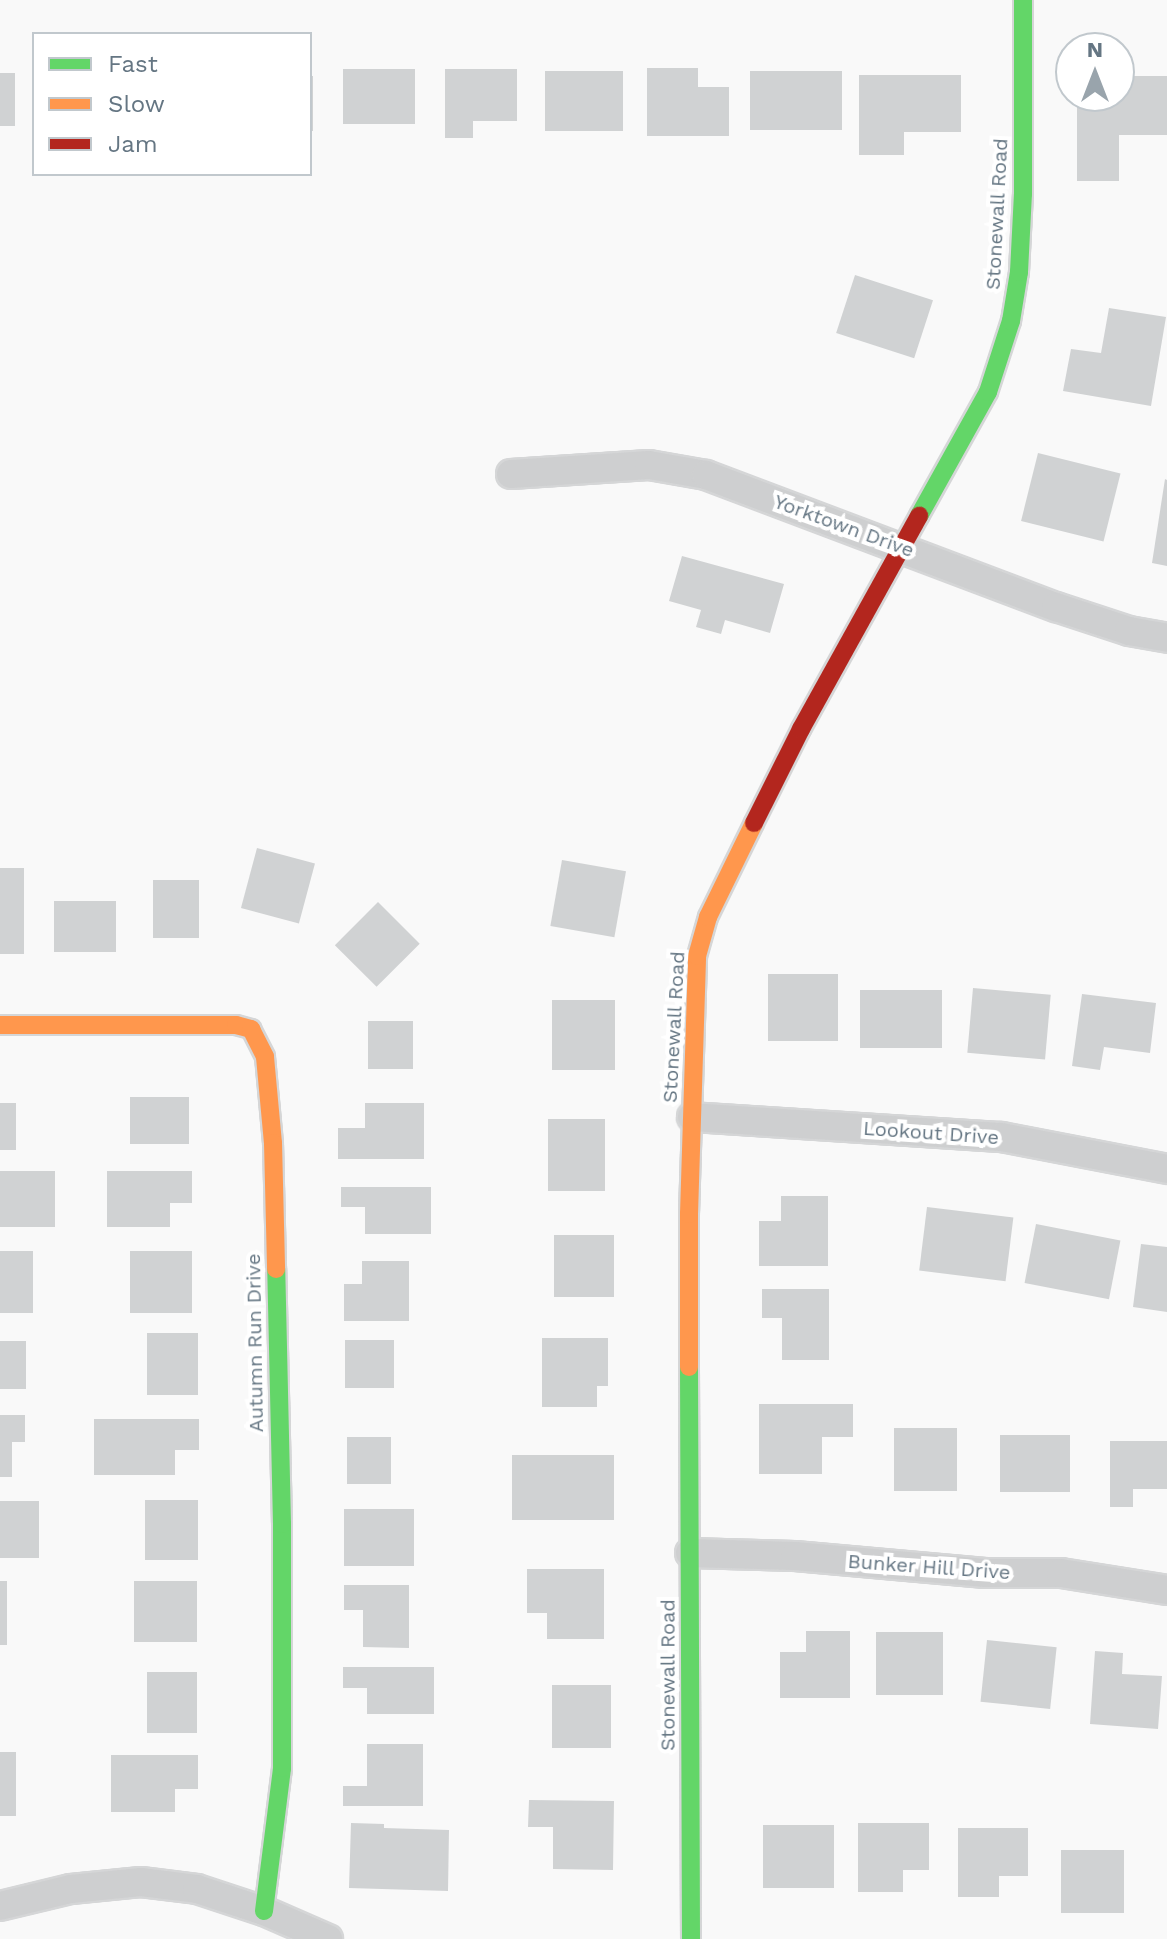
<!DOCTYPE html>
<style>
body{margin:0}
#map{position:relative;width:1167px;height:1939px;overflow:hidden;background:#f9f9f9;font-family:"Work Sans",sans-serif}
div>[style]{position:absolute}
.building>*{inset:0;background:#d0d2d3;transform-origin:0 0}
.roads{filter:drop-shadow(2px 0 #d5d6d7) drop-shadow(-2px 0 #d5d6d7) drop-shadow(0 2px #d5d6d7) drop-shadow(0 -2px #d5d6d7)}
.street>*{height:28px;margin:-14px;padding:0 14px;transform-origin:14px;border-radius:14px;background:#cecfd0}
.fast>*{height:18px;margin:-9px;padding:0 9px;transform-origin:9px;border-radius:9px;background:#63d668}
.slow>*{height:18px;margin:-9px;padding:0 9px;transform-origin:9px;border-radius:9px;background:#ff974d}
.jam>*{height:18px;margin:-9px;padding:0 9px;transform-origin:9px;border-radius:9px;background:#b3261e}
span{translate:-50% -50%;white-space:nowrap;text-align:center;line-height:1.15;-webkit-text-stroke:8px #fff;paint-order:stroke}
.street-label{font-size:20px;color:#657683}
.legend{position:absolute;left:32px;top:32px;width:280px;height:144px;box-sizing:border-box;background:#fff;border:2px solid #c1c8cd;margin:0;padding:10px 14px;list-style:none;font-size:24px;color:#657683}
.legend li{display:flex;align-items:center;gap:16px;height:40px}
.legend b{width:40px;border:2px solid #c1c8cd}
.north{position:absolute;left:1055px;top:32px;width:80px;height:80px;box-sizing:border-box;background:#fff;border:2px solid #c1c8cd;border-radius:50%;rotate:0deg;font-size:22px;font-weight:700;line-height:32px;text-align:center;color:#657683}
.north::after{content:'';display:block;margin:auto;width:28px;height:36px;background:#99a4ac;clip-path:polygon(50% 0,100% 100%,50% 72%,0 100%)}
</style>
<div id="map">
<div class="building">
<div style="clip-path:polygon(647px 68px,698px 68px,698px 87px,729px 87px,729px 136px,647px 136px)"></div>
<div style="left:343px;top:69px;width:72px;height:55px"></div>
<div style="clip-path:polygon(445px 69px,517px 69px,517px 121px,473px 121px,473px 138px,445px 138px)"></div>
<div style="left:545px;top:71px;width:78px;height:60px"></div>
<div style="left:750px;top:71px;width:92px;height:59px"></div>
<div style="left:0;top:73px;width:15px;height:53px"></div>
<div style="clip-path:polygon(859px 75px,961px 75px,961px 132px,904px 132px,904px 155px,859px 155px)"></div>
<div style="left:310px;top:76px;width:3px;height:55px"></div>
<div style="clip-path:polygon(1119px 76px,1167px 76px,1167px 135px,1119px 135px,1119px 181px,1077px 181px,1077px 96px,1119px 96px)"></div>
<div style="left:855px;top:275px;width:82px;height:61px;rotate:18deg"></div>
<div style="clip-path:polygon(1109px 308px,1166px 317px,1151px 406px,1063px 391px,1071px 349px,1101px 353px)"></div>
<div style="left:1038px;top:453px;width:85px;height:70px;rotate:14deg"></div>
<div style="clip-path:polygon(1165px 479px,1167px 480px,1167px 566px,1152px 563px)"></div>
<div style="clip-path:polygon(682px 556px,784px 584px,770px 633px,725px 620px,721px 634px,696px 627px,701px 610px,669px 601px)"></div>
<div style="left:257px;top:848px;width:60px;height:62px;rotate:15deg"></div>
<div style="left:562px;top:860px;width:65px;height:67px;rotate:10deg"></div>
<div style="left:0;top:868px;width:24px;height:86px"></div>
<div style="left:153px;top:880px;width:46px;height:58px"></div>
<div style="left:116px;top:901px;width:51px;height:62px;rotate:90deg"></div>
<div style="left:378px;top:902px;width:59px;height:61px;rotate:45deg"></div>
<div style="left:768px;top:974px;width:70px;height:67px"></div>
<div style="left:973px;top:988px;width:78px;height:65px;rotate:5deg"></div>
<div style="left:860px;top:990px;width:82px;height:58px"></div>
<div style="clip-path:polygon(1082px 994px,1156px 1003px,1150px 1053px,1104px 1047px,1100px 1070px,1072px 1066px)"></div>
<div style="left:552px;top:1000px;width:63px;height:70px"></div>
<div style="left:368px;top:1021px;width:45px;height:48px"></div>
<div style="left:130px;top:1097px;width:59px;height:47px"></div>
<div style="left:0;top:1103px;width:16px;height:47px"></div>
<div style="clip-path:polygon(365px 1103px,424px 1103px,424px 1159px,338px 1159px,338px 1128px,365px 1128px)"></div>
<div style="left:548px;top:1119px;width:57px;height:72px"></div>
<div style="left:0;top:1171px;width:55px;height:56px"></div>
<div style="clip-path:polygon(107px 1171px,192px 1171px,192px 1203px,170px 1203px,170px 1227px,107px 1227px)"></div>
<div style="clip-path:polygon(341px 1187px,431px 1187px,431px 1234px,365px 1234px,365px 1207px,341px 1207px)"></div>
<div style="clip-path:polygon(781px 1196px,828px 1196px,828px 1266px,759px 1266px,759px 1221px,781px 1221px)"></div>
<div style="left:927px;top:1207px;width:87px;height:64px;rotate:7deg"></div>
<div style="left:1036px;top:1224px;width:86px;height:60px;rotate:11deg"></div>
<div style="left:554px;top:1235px;width:60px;height:62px"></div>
<div style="clip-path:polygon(1141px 1244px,1167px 1247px,1167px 1312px,1133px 1307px)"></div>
<div style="left:0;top:1251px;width:33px;height:62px"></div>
<div style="left:130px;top:1251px;width:62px;height:62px"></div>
<div style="clip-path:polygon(362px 1261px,409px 1261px,409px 1321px,344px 1321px,344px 1284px,362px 1284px)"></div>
<div style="clip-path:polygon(762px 1289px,829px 1289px,829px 1360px,782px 1360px,782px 1318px,762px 1318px)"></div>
<div style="left:147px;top:1333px;width:51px;height:62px"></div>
<div style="clip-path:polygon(542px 1338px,608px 1338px,608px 1386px,597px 1386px,597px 1407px,542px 1407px)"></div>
<div style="left:345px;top:1340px;width:49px;height:48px"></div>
<div style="left:0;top:1341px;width:26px;height:48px"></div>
<div style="clip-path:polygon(759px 1404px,853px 1404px,853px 1437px,822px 1437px,822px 1474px,759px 1474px)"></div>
<div style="clip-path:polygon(0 1415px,25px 1415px,25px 1442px,12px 1442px,12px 1477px,0 1477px)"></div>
<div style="clip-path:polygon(94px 1419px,199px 1419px,199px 1450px,175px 1450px,175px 1475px,94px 1475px)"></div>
<div style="left:894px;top:1428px;width:63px;height:63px"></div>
<div style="left:1000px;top:1435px;width:70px;height:57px"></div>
<div style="left:347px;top:1437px;width:44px;height:47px"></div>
<div style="clip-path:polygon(1110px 1441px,1167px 1441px,1167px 1489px,1133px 1489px,1133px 1507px,1110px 1507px)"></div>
<div style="left:512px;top:1455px;width:102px;height:65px"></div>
<div style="left:145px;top:1500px;width:53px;height:60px"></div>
<div style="left:0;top:1501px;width:39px;height:57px"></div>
<div style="left:344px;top:1509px;width:70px;height:57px"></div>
<div style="clip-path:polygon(527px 1569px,604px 1569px,604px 1639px,547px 1639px,547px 1613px,527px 1613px)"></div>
<div style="left:0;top:1581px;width:7px;height:64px"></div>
<div style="left:134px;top:1581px;width:63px;height:61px"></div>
<div style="clip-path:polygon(344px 1585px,409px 1585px,409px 1648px,363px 1647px,363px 1610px,344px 1610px)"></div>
<div style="clip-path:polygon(806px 1631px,850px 1631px,850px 1698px,780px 1698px,780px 1652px,806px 1652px)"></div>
<div style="left:876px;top:1632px;width:67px;height:63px"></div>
<div style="left:987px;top:1640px;width:70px;height:62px;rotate:6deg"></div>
<div style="clip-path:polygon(1095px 1651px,1123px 1653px,1122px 1674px,1162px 1676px,1158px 1729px,1090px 1724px)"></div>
<div style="clip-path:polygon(343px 1667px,434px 1667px,434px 1714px,367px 1714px,367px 1688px,343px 1688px)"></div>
<div style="left:147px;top:1672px;width:50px;height:61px"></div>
<div style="left:552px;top:1685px;width:59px;height:63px"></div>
<div style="clip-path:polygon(367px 1744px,423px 1744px,423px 1806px,343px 1806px,343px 1786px,367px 1786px)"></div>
<div style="left:0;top:1752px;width:16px;height:64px"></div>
<div style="clip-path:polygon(111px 1755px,198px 1755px,198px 1789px,175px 1789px,175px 1812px,111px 1812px)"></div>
<div style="clip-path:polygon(529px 1800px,614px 1801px,613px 1870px,553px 1869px,553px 1827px,528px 1827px)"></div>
<div style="clip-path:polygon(351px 1823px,384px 1824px,384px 1828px,449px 1830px,448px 1891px,349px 1888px)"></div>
<div style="clip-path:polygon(858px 1823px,929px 1823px,929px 1870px,903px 1870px,903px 1892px,858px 1892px)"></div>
<div style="left:763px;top:1825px;width:71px;height:63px"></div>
<div style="clip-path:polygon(958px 1828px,1028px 1828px,1028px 1876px,999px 1876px,999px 1897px,958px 1897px)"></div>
<div style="left:1061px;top:1850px;width:63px;height:63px"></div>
</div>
<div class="roads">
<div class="street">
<div style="left:511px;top:474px;width:138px;rotate:-3.7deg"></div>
<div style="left:649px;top:465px;width:58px;rotate:10deg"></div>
<div style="left:706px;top:475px;width:374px;rotate:20.7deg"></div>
<div style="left:1056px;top:607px;width:77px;rotate:18.2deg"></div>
<div style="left:1129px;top:631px;width:39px;rotate:10deg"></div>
<div style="left:692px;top:1117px;width:310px;rotate:3.7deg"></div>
<div style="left:1001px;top:1137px;width:169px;rotate:10.9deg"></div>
<div style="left:690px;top:1553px;width:105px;rotate:1.6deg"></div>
<div style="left:795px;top:1556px;width:191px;rotate:5.1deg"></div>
<div style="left:985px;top:1573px;width:76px"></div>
<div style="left:1061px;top:1573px;width:107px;rotate:9.1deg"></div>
<div style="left:0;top:1906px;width:73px;rotate:-13.5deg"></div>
<div style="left:71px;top:1889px;width:70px;rotate:-5.7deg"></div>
<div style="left:141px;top:1882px;width:56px;rotate:7.1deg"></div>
<div style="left:197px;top:1889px;width:71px;rotate:18.2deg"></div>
<div style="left:264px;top:1911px;width:70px;rotate:23.6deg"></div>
</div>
<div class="fast">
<div style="left:919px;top:516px;width:142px;rotate:-60.9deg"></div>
<div style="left:988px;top:392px;width:75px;rotate:-72.1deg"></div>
<div style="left:1011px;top:321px;width:50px;rotate:-80.7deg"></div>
<div style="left:1019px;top:272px;width:78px;rotate:-87.1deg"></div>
<div style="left:1023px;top:194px;width:194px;rotate:-90deg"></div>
<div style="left:689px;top:1367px;width:572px;rotate:89.8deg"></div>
<div style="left:264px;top:1911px;width:144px;rotate:-82.8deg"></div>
<div style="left:282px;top:1768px;width:244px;rotate:-90deg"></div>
<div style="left:282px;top:1524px;width:255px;rotate:-91.3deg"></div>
</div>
<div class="slow">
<div style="left:0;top:1025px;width:236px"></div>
<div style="left:236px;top:1025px;width:16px;rotate:15deg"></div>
<div style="left:251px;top:1029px;width:31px;rotate:63deg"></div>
<div style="left:265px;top:1057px;width:86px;rotate:84.7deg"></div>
<div style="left:273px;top:1143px;width:126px;rotate:88.6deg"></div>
<div style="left:689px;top:1367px;width:153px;rotate:-90deg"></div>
<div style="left:689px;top:1214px;width:258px;rotate:-88.2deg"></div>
<div style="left:697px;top:956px;width:41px;rotate:-74.2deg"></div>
<div style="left:708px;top:917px;width:105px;rotate:-63.9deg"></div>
</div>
<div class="jam">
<div style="left:754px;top:823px;width:105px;rotate:-63.4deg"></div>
<div style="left:801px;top:729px;width:244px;rotate:-61deg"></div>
</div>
</div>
<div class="street-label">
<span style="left:997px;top:214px;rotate:-87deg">Stonewall Road</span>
<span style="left:844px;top:526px;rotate:20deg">Yorktown Drive</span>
<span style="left:674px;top:1027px;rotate:-87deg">Stonewall Road</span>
<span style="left:931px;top:1133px;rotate:4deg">Lookout Drive</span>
<span style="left:255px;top:1343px;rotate:-91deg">Autumn Run Drive</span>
<span style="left:929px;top:1567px;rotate:4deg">Bunker Hill Drive</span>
<span style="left:668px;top:1675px;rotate:-90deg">Stonewall Road</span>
</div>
<ul class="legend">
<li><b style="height:10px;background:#63d668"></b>Fast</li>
<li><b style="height:10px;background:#ff974d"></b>Slow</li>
<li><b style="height:10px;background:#b3261e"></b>Jam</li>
</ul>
<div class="north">N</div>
</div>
